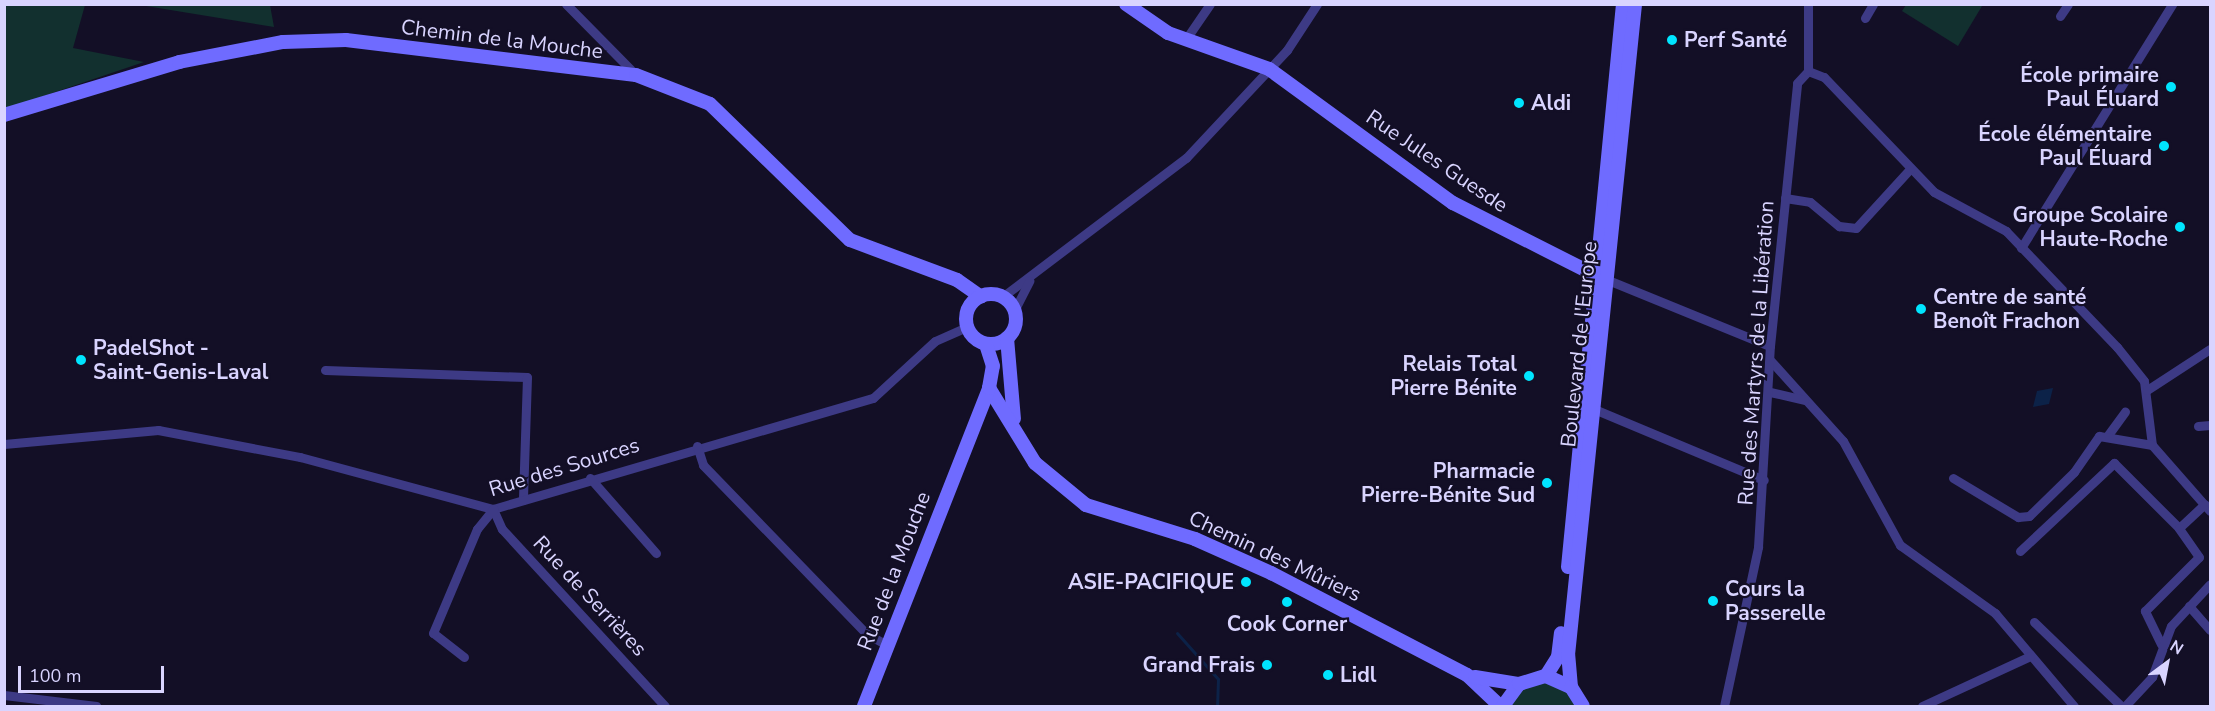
<!DOCTYPE html>
<meta charset="utf-8">
<style>
body{margin:0}
#map{position:relative;width:2215px;height:711px;overflow:hidden;background:#130f26;font-family:"Nunito Sans",sans-serif}
div>[style]{position:absolute}
.green>*{inset:0;background:#12302f}
.water>*{inset:0;background:#0c2248}
.stream>*{height:3px;margin:-1.5px;padding:0 1.5px;transform-origin:1.5px;border-radius:1.5px;background:#0c2248}
.street>*{height:9px;margin:-4.5px;padding:0 4.5px;transform-origin:4.5px;border-radius:4.5px;background:#3d3a85}
.secondary>*{height:14px;margin:-7px;padding:0 7px;transform-origin:7px;border-radius:7px;background:#6f6bff}
.secondary>.ring{margin:-7px;padding:0;box-sizing:content-box;background:none;border:14px solid #6f6bff;border-radius:50%}
.dots>*{width:16px;height:16px;translate:-50% -50%;box-sizing:border-box;border:3px solid #130f26;border-radius:50%}
span{translate:-50% -50%;white-space:nowrap;text-align:center;line-height:1.15;-webkit-text-stroke:4.5px #130f26;paint-order:stroke}
.street-label{font-size:21px;color:#d9d4ff}
.poi-label{font-size:21px;color:#d9d4ff;font-weight:700}
.left{translate:0 -50%;text-align:left}
.right{translate:-100% -50%;text-align:right}
.frame{position:absolute;inset:0;border:6px solid #d9d4ff;pointer-events:none}
.north{position:absolute;left:2137px;top:633px;width:60px;height:60px;-webkit-text-stroke:4px #130f26;paint-order:stroke;rotate:32deg;font-size:16px;font-weight:700;line-height:24px;text-align:center;color:#d9d4ff}
.north::after{content:'';display:block;margin:auto;width:21px;height:27px;background:#d9d4ff;clip-path:polygon(50% 0,100% 100%,50% 72%,0 100%)}
.scale{position:absolute;left:18px;top:666px;width:146px;height:27px;box-sizing:border-box;border:3px solid #d9d4ff;border-top:0;padding-left:8px;font-size:18px;line-height:21px;white-space:nowrap;color:#d9d4ff;-webkit-text-stroke:4px #130f26;paint-order:stroke}
</style>
<div id="map">
<div class="green">
<div style="clip-path:polygon(4px 5px,85px 5px,73px 48px,144px 62px,5px 109px)"></div>
<div style="clip-path:polygon(140px 5px,270px 5px,274px 27px)"></div>
<div style="clip-path:polygon(1906px 5px,1981px 4px,1982px 6px,1958px 46px,1902px 11px)"></div>
<div style="clip-path:polygon(1542px 681px,1567px 690px,1577px 706px,1509px 706px,1524px 687px)"></div>
</div>
<div class="water">
<div style="clip-path:polygon(2053px 388px,2049px 404px,2033px 407px,2037px 391px)"></div>
</div>
<div class="stream">
<div style="left:1177px;top:633px;width:62px;rotate:48.3deg"></div>
<div style="left:1218px;top:679px;width:27px;rotate:92deg"></div>
</div>
<div class="street">
<div style="left:566px;top:4px;width:100px;rotate:45.4deg"></div>
<div style="left:2060px;top:16px;width:14px;rotate:-56deg"></div>
<div style="left:1865px;top:18px;width:16px;rotate:-60deg"></div>
<div style="left:1186px;top:39px;width:42px;rotate:-55.6deg"></div>
<div style="left:1808px;top:71px;width:17px;rotate:21deg"></div>
<div style="left:1824px;top:77px;width:159px;rotate:46.3deg"></div>
<div style="left:1934px;top:192px;width:82px;rotate:28.4deg"></div>
<div style="left:2006px;top:231px;width:161px;rotate:46.3deg"></div>
<div style="left:2117px;top:347px;width:43px;rotate:51.5deg"></div>
<div style="left:2144px;top:381px;width:64px;rotate:82.9deg"></div>
<div style="left:2152px;top:445px;width:88px;rotate:48.7deg"></div>
<div style="left:1785px;top:198px;width:25px;rotate:9deg"></div>
<div style="left:1810px;top:202px;width:38px;rotate:40deg"></div>
<div style="left:1839px;top:226px;width:17px;rotate:7deg"></div>
<div style="left:1856px;top:228px;width:79px;rotate:-47.6deg"></div>
<div style="left:2021px;top:248px;width:287px;rotate:-58.2deg"></div>
<div style="left:1603px;top:278px;width:180px;rotate:22.2deg"></div>
<div style="left:1002px;top:297px;width:231px;rotate:-37.1deg"></div>
<div style="left:1186px;top:158px;width:148px;rotate:-46.9deg"></div>
<div style="left:1287px;top:50px;width:55px;rotate:-56.9deg"></div>
<div style="left:1014px;top:311px;width:34px;rotate:-63deg"></div>
<div style="left:1770px;top:360px;width:109px;rotate:48deg"></div>
<div style="left:1843px;top:441px;width:119px;rotate:61.3deg"></div>
<div style="left:1900px;top:545px;width:117px;rotate:35.6deg"></div>
<div style="left:1995px;top:613px;width:122px;rotate:49.7deg"></div>
<div style="left:325px;top:370px;width:202px;rotate:2deg"></div>
<div style="left:527px;top:377px;width:123px;rotate:91.9deg"></div>
<div style="left:2147px;top:390px;width:75px;rotate:-33.1deg"></div>
<div style="left:1770px;top:392px;width:35px;rotate:13deg"></div>
<div style="left:1594px;top:409px;width:184px;rotate:22.7deg"></div>
<div style="left:2198px;top:426px;width:12px;rotate:-5deg"></div>
<div style="left:2108px;top:435px;width:29px;rotate:-54deg"></div>
<div style="left:4px;top:444px;width:155px;rotate:-5.2deg"></div>
<div style="left:158px;top:430px;width:145px;rotate:10.8deg"></div>
<div style="left:300px;top:457px;width:200px;rotate:15.1deg"></div>
<div style="left:493px;top:509px;width:396px;rotate:-16.3deg"></div>
<div style="left:873px;top:398px;width:84px;rotate:-42.6deg"></div>
<div style="left:935px;top:341px;width:35px;rotate:-24deg"></div>
<div style="left:697px;top:446px;width:20px;rotate:72deg"></div>
<div style="left:703px;top:465px;width:235px;rotate:45.9deg"></div>
<div style="left:867px;top:634px;width:23px;rotate:29deg"></div>
<div style="left:590px;top:478px;width:100px;rotate:48.7deg"></div>
<div style="left:1953px;top:478px;width:76px;rotate:31deg"></div>
<div style="left:2018px;top:517px;width:11px;rotate:-5deg"></div>
<div style="left:2029px;top:516px;width:63px;rotate:-44.4deg"></div>
<div style="left:2074px;top:472px;width:44px;rotate:-55.2deg"></div>
<div style="left:2099px;top:436px;width:54px;rotate:9.6deg"></div>
<div style="left:493px;top:509px;width:22px;rotate:66deg"></div>
<div style="left:502px;top:529px;width:241px;rotate:47.4deg"></div>
<div style="left:2020px;top:551px;width:129px;rotate:-43.1deg"></div>
<div style="left:2114px;top:463px;width:92px;rotate:45deg"></div>
<div style="left:2179px;top:528px;width:35px;rotate:-43deg"></div>
<div style="left:2189px;top:606px;width:32px;rotate:49deg"></div>
<div style="left:2034px;top:622px;width:121px;rotate:44deg"></div>
<div style="left:2161px;top:644px;width:37px;rotate:-116deg"></div>
<div style="left:2145px;top:611px;width:76px;rotate:-45deg"></div>
<div style="left:2199px;top:557px;width:35px;rotate:-125deg"></div>
<div style="left:464px;top:657px;width:39px;rotate:-142deg"></div>
<div style="left:433px;top:633px;width:113px;rotate:-67.1deg"></div>
<div style="left:477px;top:529px;width:26px;rotate:-51deg"></div>
<div style="left:4px;top:695px;width:93px;rotate:6.8deg"></div>
<div style="left:1724px;top:706px;width:163px;rotate:-77.9deg"></div>
<div style="left:1758px;top:547px;width:201px;rotate:-86.6deg"></div>
<div style="left:1770px;top:346px;width:264px;rotate:-84.1deg"></div>
<div style="left:1797px;top:83px;width:16px;rotate:-47deg"></div>
<div style="left:1808px;top:71px;width:67px;rotate:-90deg"></div>
<div style="left:1922px;top:706px;width:119px;rotate:-24.8deg"></div>
<div style="left:2125px;top:706px;width:40px;rotate:-47deg"></div>
<div style="left:2152px;top:677px;width:54px;rotate:-69.6deg"></div>
<div style="left:2171px;top:626px;width:57px;rotate:-47.1deg"></div>
</div>
<div class="secondary">
<div style="left:1126px;top:4px;width:51px;rotate:34.6deg"></div>
<div style="left:1168px;top:33px;width:107px;rotate:19.6deg"></div>
<div style="left:1269px;top:69px;width:228px;rotate:36.1deg"></div>
<div style="left:1453px;top:203px;width:161px;rotate:26.9deg"></div>
<div style="left:4px;top:115px;width:183px;rotate:-16.8deg"></div>
<div style="left:179px;top:62px;width:106px;rotate:-10.9deg"></div>
<div style="left:283px;top:42px;width:63px;rotate:-1.8deg"></div>
<div style="left:346px;top:40px;width:292px;rotate:6.9deg"></div>
<div style="left:636px;top:75px;width:79px;rotate:21.4deg"></div>
<div style="left:710px;top:104px;width:195px;rotate:44.2deg"></div>
<div style="left:850px;top:240px;width:114px;rotate:20.5deg"></div>
<div style="left:957px;top:280px;width:29px;rotate:35deg"></div>
<div class="ring" style="left:966px;top:294px;width:36px;height:36px"></div>
<div style="left:1007px;top:338px;width:81px;rotate:85.1deg"></div>
<div style="left:989px;top:388px;width:88px;rotate:58.5deg"></div>
<div style="left:1035px;top:463px;width:66px;rotate:39.5deg"></div>
<div style="left:1086px;top:505px;width:114px;rotate:17.3deg"></div>
<div style="left:1195px;top:539px;width:83px;rotate:24.1deg"></div>
<div style="left:1271px;top:573px;width:221px;rotate:27.5deg"></div>
<div style="left:1467px;top:675px;width:45px;rotate:43.2deg"></div>
<div style="left:1568px;top:567px;width:566px;rotate:-84.42deg"></div>
<div style="left:1546px;top:676px;width:22px;rotate:-58deg"></div>
<div style="left:1558px;top:657px;width:24px;rotate:-83deg"></div>
<div style="left:1475px;top:677px;width:45px;rotate:9deg"></div>
<div style="left:1571px;top:687px;width:32px;rotate:-95deg"></div>
<div style="left:1568px;top:655px;width:654px;rotate:-84.12deg"></div>
<div style="left:864px;top:706px;width:342px;rotate:-68.5deg"></div>
<div style="left:989px;top:388px;width:22px;rotate:-80deg"></div>
<div style="left:993px;top:366px;width:23px;rotate:-108deg"></div>
<div style="left:1503px;top:706px;width:27px;rotate:-54deg"></div>
<div style="left:1519px;top:684px;width:28px;rotate:-17deg"></div>
<div style="left:1546px;top:676px;width:27px;rotate:24deg"></div>
<div style="left:1571px;top:687px;width:22px;rotate:58deg"></div>
</div>
<div class="dots">
<div style="left:1672px;top:40px;background:#00e5ff"></div>
<div style="left:2171px;top:87px;background:#00e5ff"></div>
<div style="left:1519px;top:103px;background:#00e5ff"></div>
<div style="left:2164px;top:146px;background:#00e5ff"></div>
<div style="left:2180px;top:227px;background:#00e5ff"></div>
<div style="left:1921px;top:309px;background:#00e5ff"></div>
<div style="left:81px;top:360px;background:#00e5ff"></div>
<div style="left:1529px;top:376px;background:#00e5ff"></div>
<div style="left:1547px;top:483px;background:#00e5ff"></div>
<div style="left:1246px;top:582px;background:#00e5ff"></div>
<div style="left:1713px;top:601px;background:#00e5ff"></div>
<div style="left:1287px;top:602px;background:#00e5ff"></div>
<div style="left:1267px;top:665px;background:#00e5ff"></div>
<div style="left:1328px;top:675px;background:#00e5ff"></div>
</div>
<div class="street-label">
<span style="left:502px;top:39px;rotate:7deg">Chemin de la Mouche</span>
<span style="left:1437px;top:161px;rotate:34deg">Rue Jules Guesde</span>
<span style="left:1579px;top:344px;rotate:-84deg">Boulevard de l'Europe</span>
<span style="left:1756px;top:353px;rotate:-86deg">Rue des Martyrs de la Libération</span>
<span style="left:564px;top:467px;rotate:-17deg">Rue des Sources</span>
<span style="left:1275px;top:556px;rotate:25deg">Chemin des Mûriers</span>
<span style="left:894px;top:571px;rotate:-69deg">Rue de la Mouche</span>
<span style="left:590px;top:596px;rotate:47deg">Rue de Serrières</span>
</div>
<div class="poi-label">
<span class="left" style="left:1684px;top:40px">Perf Santé</span>
<span class="right" style="left:2159px;top:87px">École primaire<br>Paul Éluard</span>
<span class="left" style="left:1531px;top:103px">Aldi</span>
<span class="right" style="left:2152px;top:146px">École élémentaire<br>Paul Éluard</span>
<span class="right" style="left:2168px;top:227px">Groupe Scolaire<br>Haute-Roche</span>
<span class="left" style="left:1933px;top:309px">Centre de santé<br>Benoît Frachon</span>
<span class="left" style="left:93px;top:360px">PadelShot -<br>Saint-Genis-Laval</span>
<span class="right" style="left:1517px;top:376px">Relais Total<br>Pierre Bénite</span>
<span class="right" style="left:1535px;top:483px">Pharmacie<br>Pierre-Bénite Sud</span>
<span class="right" style="left:1234px;top:582px">ASIE-PACIFIQUE</span>
<span class="left" style="left:1725px;top:601px">Cours la<br>Passerelle</span>
<span style="left:1287px;top:624px">Cook Corner</span>
<span class="right" style="left:1255px;top:665px">Grand Frais</span>
<span class="left" style="left:1340px;top:675px">Lidl</span>
</div>
<div class="frame"></div>
<div class="north">N</div>
<div class="scale">100 m</div>
</div>
